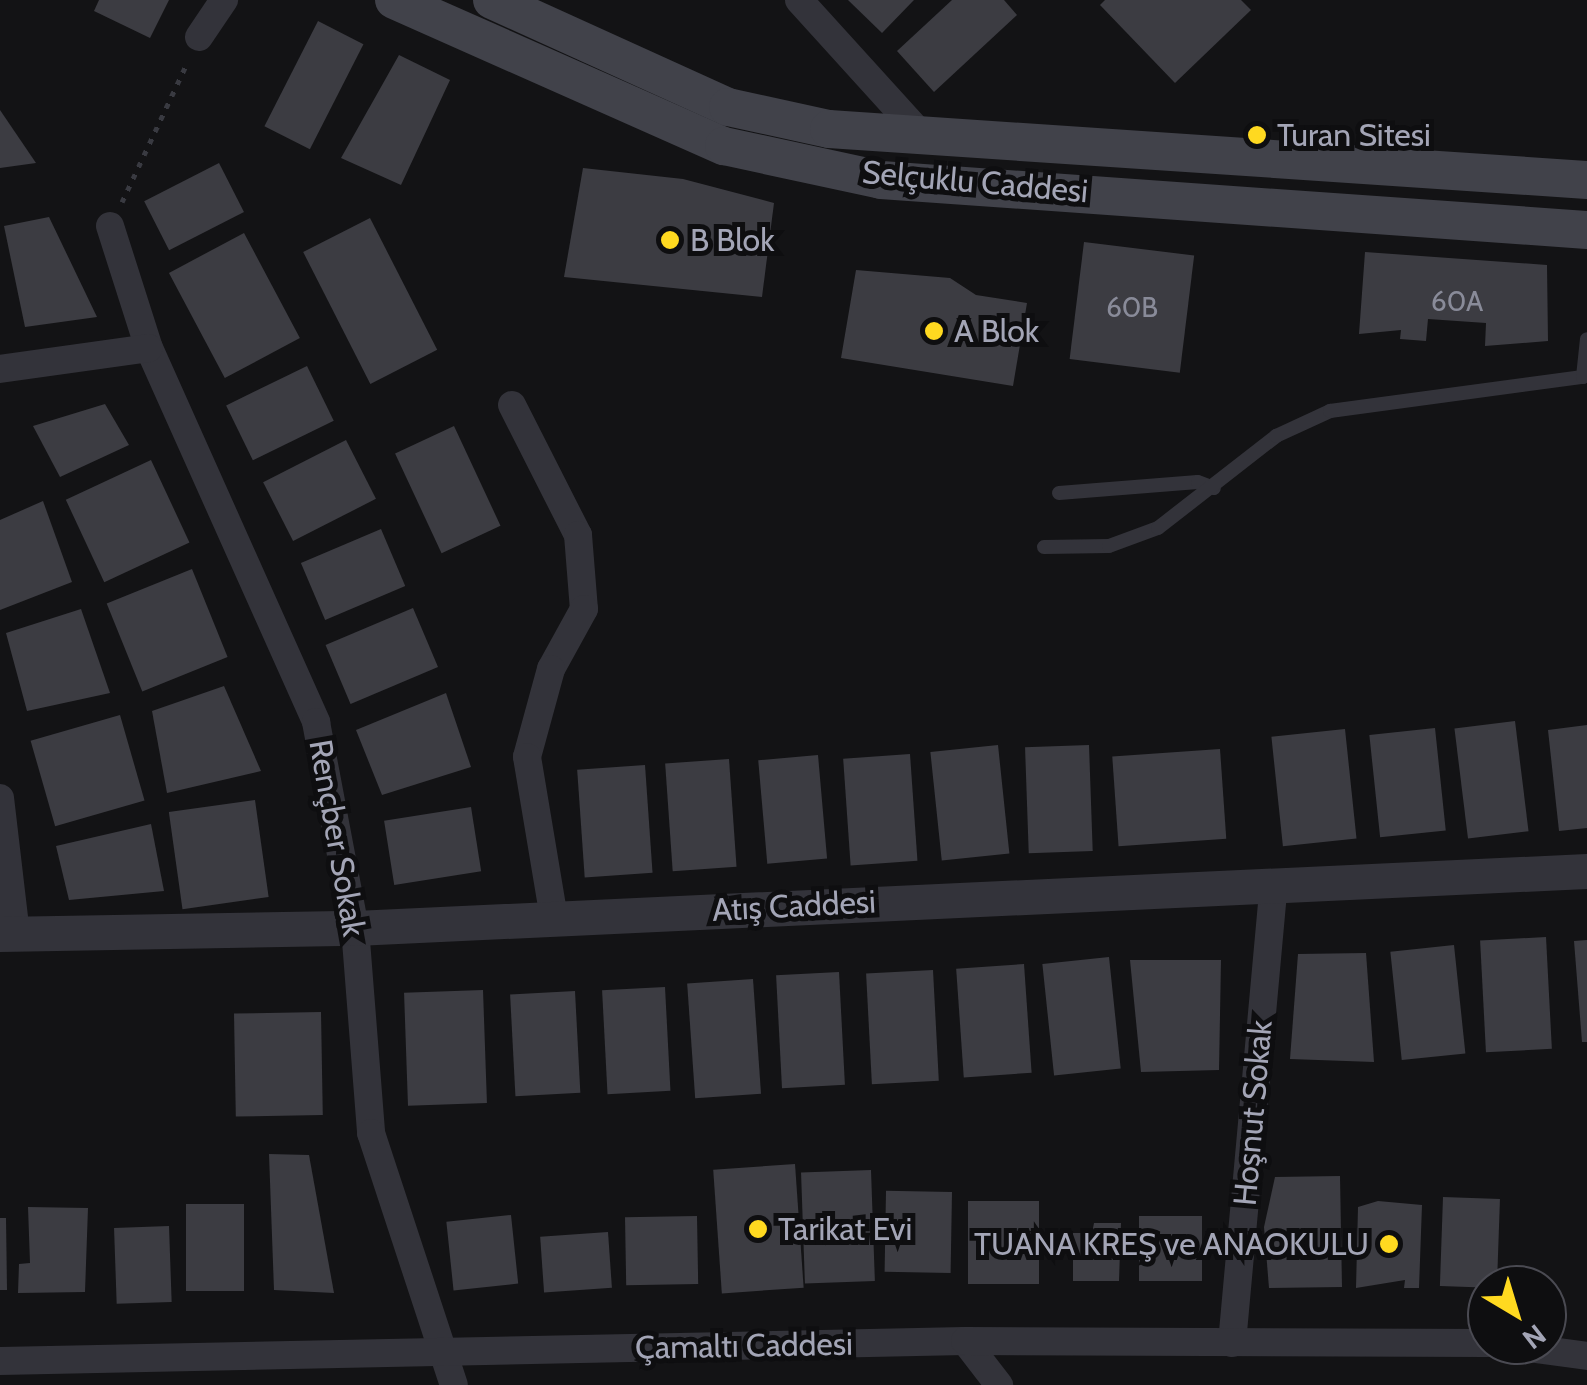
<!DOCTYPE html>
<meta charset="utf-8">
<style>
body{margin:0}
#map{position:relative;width:1587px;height:1385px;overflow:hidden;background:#131315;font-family:Cabin,sans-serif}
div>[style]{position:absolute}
.building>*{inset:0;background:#3c3c42;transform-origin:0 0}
.path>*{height:5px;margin-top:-2.5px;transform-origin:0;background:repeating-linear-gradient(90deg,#393a41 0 5px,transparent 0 13px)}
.service>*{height:14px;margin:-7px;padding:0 7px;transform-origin:7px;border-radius:7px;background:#33333a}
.minor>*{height:28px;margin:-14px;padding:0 14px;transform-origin:14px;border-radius:14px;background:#33333a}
.tertiary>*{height:35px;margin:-17.5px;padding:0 17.5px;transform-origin:17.5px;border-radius:17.5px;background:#33333a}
.secondary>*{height:38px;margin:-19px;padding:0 19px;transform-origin:19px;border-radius:19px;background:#41424a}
.dots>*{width:28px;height:28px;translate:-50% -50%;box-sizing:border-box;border:5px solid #0e0e10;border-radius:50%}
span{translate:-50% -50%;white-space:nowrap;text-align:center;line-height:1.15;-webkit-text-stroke:10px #0e0e10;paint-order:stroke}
.number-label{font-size:28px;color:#898b99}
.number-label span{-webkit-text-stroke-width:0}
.poi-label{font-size:32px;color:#a3a5b6}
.left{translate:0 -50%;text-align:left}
.right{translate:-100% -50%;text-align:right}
.street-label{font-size:32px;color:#a3a5b6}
.north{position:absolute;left:1467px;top:1265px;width:100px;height:100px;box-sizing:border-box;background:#0e0e10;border:2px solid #4a4a52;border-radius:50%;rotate:142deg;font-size:28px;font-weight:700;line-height:40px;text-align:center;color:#a3a5b6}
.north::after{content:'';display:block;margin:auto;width:35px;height:45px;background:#ffd920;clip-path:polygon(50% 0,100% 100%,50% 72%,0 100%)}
</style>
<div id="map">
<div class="building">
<div style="clip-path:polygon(99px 0,169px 0,150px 38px,94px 11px)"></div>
<div style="clip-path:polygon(848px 0,914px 0,882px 33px)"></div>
<div style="clip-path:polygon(952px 0,1004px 0,1017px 15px,934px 92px,897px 51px)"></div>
<div style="clip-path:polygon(1105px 0,1241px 0,1251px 10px,1175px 83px,1100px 5px)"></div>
<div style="left:318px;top:21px;width:51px;height:118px;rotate:27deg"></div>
<div style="clip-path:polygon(399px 55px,450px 80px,401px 185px,341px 158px)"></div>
<div style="clip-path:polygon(0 110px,36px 163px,0 168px)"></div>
<div style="left:219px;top:163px;width:55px;height:84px;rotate:63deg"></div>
<div style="clip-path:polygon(583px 168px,683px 179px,774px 203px,762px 297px,564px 277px)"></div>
<div style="clip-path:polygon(49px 217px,97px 317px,25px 327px,4px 226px)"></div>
<div style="left:370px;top:218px;width:148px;height:75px;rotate:63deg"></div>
<div style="left:244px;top:233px;width:119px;height:85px;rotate:62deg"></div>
<div style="left:1084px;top:242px;width:111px;height:118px;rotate:7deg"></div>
<div style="clip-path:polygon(1365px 252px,1547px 265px,1548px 341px,1485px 346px,1486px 323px,1428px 319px,1426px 341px,1400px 339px,1401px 330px,1359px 334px)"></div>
<div style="clip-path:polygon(856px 270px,950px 278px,976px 295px,1027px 303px,1013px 386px,841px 358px)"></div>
<div style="left:307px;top:366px;width:61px;height:90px;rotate:64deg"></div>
<div style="clip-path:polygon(105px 404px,129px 445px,60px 477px,33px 426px)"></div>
<div style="left:454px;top:426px;width:110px;height:65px;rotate:65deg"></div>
<div style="left:346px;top:440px;width:66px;height:93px;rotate:63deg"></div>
<div style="left:151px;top:460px;width:91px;height:94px;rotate:65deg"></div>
<div style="clip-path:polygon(43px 501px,72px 582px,0 610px,0 520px)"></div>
<div style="left:381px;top:529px;width:62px;height:87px;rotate:67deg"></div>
<div style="left:192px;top:569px;width:95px;height:92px;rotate:68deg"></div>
<div style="left:413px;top:608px;width:64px;height:95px;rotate:67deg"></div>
<div style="clip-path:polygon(81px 609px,110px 693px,27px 711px,6px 633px)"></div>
<div style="clip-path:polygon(224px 686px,261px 771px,167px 793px,152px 711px)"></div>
<div style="clip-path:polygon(446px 693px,471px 767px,382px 795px,356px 730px)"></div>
<div style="left:120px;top:715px;width:89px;height:93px;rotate:74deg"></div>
<div style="left:1515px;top:721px;width:111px;height:61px;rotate:83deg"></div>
<div style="clip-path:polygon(1587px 725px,1587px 828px,1559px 831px,1548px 730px)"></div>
<div style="left:1435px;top:728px;width:103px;height:66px;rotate:84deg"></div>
<div style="left:1345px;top:729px;width:110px;height:74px;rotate:84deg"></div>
<div style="left:998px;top:745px;width:109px;height:68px;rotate:84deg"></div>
<div style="left:1089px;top:745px;width:106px;height:64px;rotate:88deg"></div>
<div style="left:1220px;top:749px;width:90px;height:108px;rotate:86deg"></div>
<div style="left:910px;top:754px;width:107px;height:67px;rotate:86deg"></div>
<div style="left:818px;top:755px;width:104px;height:60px;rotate:85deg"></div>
<div style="left:729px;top:759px;width:108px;height:64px;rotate:86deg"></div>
<div style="left:645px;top:765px;width:108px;height:68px;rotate:86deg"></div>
<div style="left:255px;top:800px;width:98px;height:87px;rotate:82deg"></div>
<div style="left:471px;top:807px;width:65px;height:88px;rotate:81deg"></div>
<div style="clip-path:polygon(151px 824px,164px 891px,69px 900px,56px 846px)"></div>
<div style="left:1546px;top:937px;width:112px;height:66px;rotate:87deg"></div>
<div style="clip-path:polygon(1587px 940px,1587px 1042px,1582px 1042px,1574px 941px)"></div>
<div style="left:1454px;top:945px;width:109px;height:64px;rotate:84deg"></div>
<div style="clip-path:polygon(1366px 953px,1374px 1062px,1290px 1059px,1298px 954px)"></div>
<div style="left:1109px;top:957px;width:112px;height:67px;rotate:84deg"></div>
<div style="clip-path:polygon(1130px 960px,1221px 960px,1219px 1070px,1141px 1072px)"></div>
<div style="left:1024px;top:964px;width:109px;height:68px;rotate:86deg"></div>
<div style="left:933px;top:970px;width:111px;height:67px;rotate:87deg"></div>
<div style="left:839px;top:972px;width:113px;height:63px;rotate:87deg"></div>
<div style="left:753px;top:979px;width:115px;height:66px;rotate:86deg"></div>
<div style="left:665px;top:987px;width:104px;height:63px;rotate:87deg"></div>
<div style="left:483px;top:990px;width:113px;height:79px;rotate:88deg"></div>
<div style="left:575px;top:991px;width:102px;height:65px;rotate:87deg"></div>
<div style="left:321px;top:1012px;width:103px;height:87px;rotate:89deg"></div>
<div style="clip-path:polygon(269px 1154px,309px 1155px,334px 1293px,274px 1290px)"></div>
<div style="left:795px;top:1164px;width:124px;height:82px;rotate:86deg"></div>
<div style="left:871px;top:1170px;width:111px;height:70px;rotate:88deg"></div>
<div style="clip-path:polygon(1340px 1176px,1342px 1287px,1269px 1288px,1264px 1227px,1275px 1177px)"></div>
<div style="left:952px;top:1192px;width:81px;height:66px;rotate:91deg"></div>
<div style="left:1443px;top:1197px;width:57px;height:89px;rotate:2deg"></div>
<div style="left:968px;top:1201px;width:71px;height:83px"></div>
<div style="clip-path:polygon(1378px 1201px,1422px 1205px,1419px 1288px,1404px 1288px,1405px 1280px,1356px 1288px,1358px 1207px)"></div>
<div style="left:186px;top:1204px;width:58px;height:87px"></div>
<div style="clip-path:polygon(28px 1207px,88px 1208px,85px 1292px,18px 1293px,19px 1264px,30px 1263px)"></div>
<div style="left:511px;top:1215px;width:69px;height:65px;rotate:84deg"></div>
<div style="left:697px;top:1216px;width:68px;height:72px;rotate:89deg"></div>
<div style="left:1139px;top:1216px;width:63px;height:65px"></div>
<div style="clip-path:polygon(0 1218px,6px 1218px,7px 1290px,0 1290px)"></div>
<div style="clip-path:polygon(1094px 1223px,1121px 1223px,1119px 1281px,1073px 1281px,1073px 1233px,1092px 1233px)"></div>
<div style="left:169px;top:1226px;width:76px;height:55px;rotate:88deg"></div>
<div style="left:608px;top:1232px;width:56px;height:68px;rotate:86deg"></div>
</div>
<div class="path">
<div style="left:122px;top:202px;width:153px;rotate:-64.9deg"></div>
</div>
<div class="service">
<div style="left:1059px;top:493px;width:139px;rotate:-4.5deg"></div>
<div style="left:1198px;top:482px;width:17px;rotate:21deg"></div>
<div style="left:1044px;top:547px;width:65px;rotate:-0.9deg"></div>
<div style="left:1109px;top:546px;width:52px;rotate:-20.2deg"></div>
<div style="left:1158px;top:528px;width:150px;rotate:-37.9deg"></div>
<div style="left:1276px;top:436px;width:60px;rotate:-24.8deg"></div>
<div style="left:1330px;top:411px;width:255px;rotate:-7.7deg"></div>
<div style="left:1583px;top:377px;width:38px;rotate:-84deg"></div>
</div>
<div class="minor">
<div style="left:799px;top:0;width:188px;rotate:47.8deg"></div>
<div style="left:199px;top:37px;width:45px;rotate:-56deg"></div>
<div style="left:110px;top:226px;width:128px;rotate:72.3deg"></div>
<div style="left:149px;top:348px;width:410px;rotate:65.9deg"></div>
<div style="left:316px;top:722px;width:210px;rotate:79.3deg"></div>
<div style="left:355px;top:928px;width:206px;rotate:85.5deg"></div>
<div style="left:371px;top:1133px;width:265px;rotate:71.8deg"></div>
<div style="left:0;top:369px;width:150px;rotate:-8deg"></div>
<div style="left:512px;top:405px;width:146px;rotate:63.1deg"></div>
<div style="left:578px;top:535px;width:74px;rotate:85.4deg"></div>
<div style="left:584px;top:609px;width:68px;rotate:118.8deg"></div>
<div style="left:551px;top:669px;width:91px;rotate:105.3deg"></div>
<div style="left:527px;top:757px;width:163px;rotate:80.5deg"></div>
<div style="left:0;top:798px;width:138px;rotate:83.3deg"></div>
<div style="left:965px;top:1341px;width:56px;rotate:52.3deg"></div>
<div style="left:1232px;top:1343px;width:461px;rotate:-84.8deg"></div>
<div style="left:1506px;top:1345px;width:82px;rotate:7.7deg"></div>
<div style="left:0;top:1361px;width:965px;rotate:-1.19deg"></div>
<div style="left:965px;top:1341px;width:522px;rotate:0.22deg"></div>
</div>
<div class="tertiary">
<div style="left:0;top:934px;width:355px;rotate:-1deg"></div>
<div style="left:355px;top:928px;width:1233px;rotate:-2.65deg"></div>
</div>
<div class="secondary">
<div style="left:394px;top:0;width:361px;rotate:23.9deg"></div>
<div style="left:724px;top:146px;width:161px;rotate:12.2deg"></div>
<div style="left:881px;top:180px;width:708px;rotate:4.05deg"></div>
<div style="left:492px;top:0;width:259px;rotate:24.4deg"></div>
<div style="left:728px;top:107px;width:103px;rotate:12.3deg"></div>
<div style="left:829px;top:129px;width:760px;rotate:3.85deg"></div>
</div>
<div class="dots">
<div style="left:1257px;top:135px;background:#ffd920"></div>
<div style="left:670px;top:240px;background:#ffd920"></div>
<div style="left:934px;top:331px;background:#ffd920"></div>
<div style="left:758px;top:1229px;background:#ffd920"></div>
<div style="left:1389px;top:1244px;background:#ffd920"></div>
</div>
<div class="number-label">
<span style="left:1457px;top:301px">60A</span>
<span style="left:1132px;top:307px">60B</span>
</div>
<div class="poi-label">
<span class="left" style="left:1277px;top:135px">Turan Sitesi</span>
<span class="left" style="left:690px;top:240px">B Blok</span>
<span class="left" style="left:954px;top:331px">A Blok</span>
<span class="left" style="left:778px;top:1229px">Tarikat Evi</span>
<span class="right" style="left:1369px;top:1244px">TUANA KREŞ ve ANAOKULU</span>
</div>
<div class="street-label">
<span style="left:975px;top:182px;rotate:5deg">Selçuklu Caddesi</span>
<span style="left:337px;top:838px;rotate:80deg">Rençber Sokak</span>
<span style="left:794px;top:906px;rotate:-3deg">Atış Caddesi</span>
<span style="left:1253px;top:1113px;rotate:-85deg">Hoşnut Sokak</span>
<span style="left:744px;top:1346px;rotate:-1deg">Çamaltı Caddesi</span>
</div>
<div class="north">N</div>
</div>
